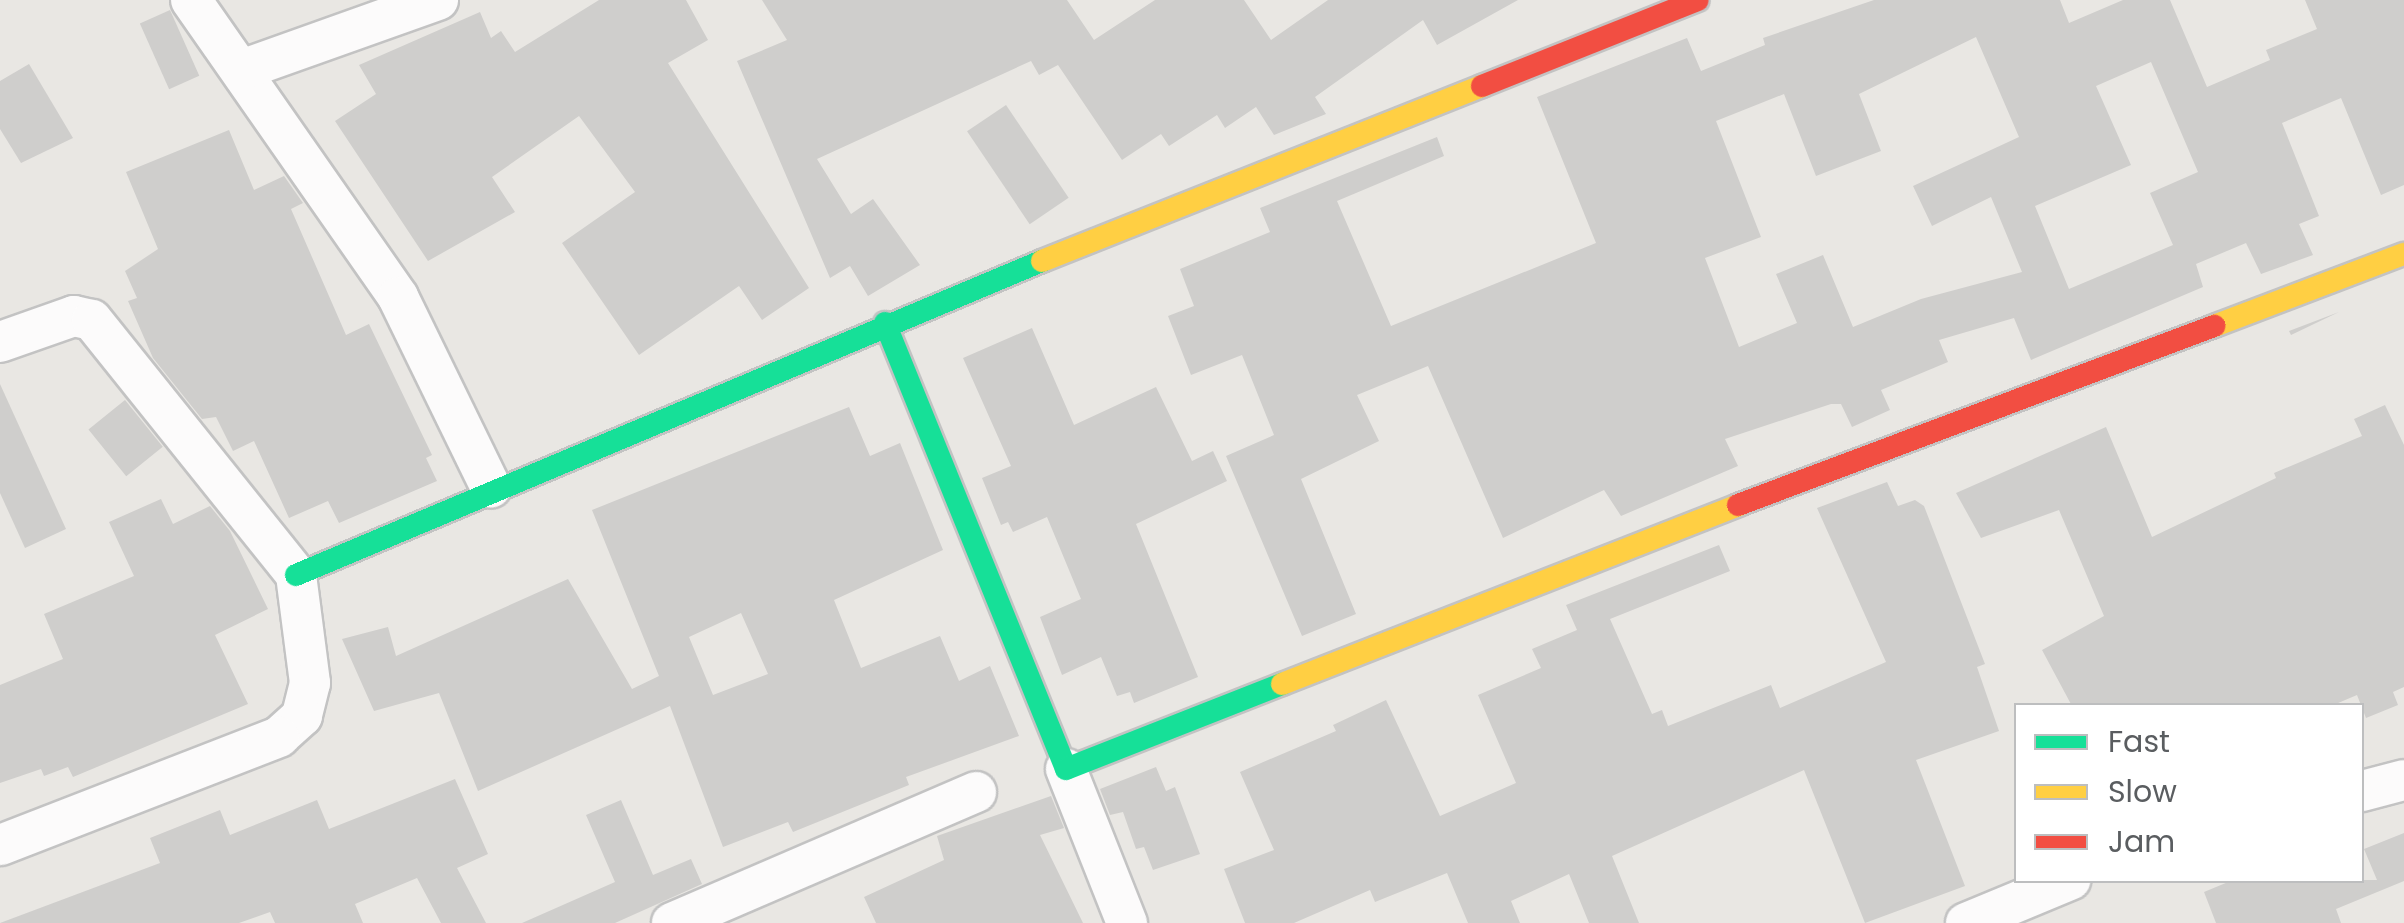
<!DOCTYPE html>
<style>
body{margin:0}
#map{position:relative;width:2404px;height:923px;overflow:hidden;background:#e9e7e3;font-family:Poppins,sans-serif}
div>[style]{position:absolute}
.building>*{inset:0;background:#cfcecc;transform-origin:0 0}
.roads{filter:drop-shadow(2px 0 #c3c3c3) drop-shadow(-2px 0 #c3c3c3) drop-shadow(0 2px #c3c3c3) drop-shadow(0 -2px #c3c3c3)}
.street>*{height:40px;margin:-20px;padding:0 20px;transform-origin:20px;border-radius:20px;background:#fcfbfb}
.fast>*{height:22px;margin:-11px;padding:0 11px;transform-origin:11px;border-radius:11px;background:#16e098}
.slow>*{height:22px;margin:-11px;padding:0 11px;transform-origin:11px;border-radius:11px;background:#ffcf43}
.jam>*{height:22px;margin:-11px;padding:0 11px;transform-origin:11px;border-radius:11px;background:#f24e42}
span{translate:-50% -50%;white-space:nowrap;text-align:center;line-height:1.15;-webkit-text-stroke:9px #fff;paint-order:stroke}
.legend{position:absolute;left:2014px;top:703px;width:350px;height:180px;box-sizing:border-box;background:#fff;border:2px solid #bdbebf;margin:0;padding:12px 18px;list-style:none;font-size:30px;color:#5a5d60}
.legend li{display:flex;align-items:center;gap:20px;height:50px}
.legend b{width:50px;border:2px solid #bdbebf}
</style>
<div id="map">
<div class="building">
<div style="clip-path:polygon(599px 0,686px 0,708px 40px,668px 63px,809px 288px,762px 320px,739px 286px,639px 355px,562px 243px,635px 192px,579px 116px,492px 177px,515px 212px,428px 261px,335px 121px,376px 94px,359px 65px,480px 12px,491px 38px,501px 31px,515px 52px)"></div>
<div style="clip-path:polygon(762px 0,1067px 0,1094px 40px,1155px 0,1244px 0,1271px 40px,1328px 0,1518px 0,1437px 45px,1423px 20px,1315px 97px,1326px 114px,1274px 135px,1256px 107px,1225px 128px,1217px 115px,1169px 146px,1161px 134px,1122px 160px,1058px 65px,1039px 75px,1031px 61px,817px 159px,851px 214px,873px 199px,920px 265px,868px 296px,850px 266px,830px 278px,737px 61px,787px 40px)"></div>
<div style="clip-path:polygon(evenodd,1874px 0,2060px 0,2069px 23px,2123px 0,2170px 0,2207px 87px,2270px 60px,2266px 50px,2317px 29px,2305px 0,2404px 0,2404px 185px,2381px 195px,2341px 98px,2282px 123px,2319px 216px,2299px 224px,2313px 255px,2261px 274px,2246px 243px,2196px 264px,2203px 287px,2031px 360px,2014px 318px,1939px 340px,1948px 362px,1881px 390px,1890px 410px,1852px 427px,1841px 404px,1831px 404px,1725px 439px,1738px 466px,1621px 516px,1604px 490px,1503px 538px,1428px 366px,1357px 395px,1379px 441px,1301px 479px,1356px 614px,1302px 636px,1226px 456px,1274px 435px,1242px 355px,1191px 375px,1168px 316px,1194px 306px,1180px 269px,1270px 232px,1260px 208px,1437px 137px,1444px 156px,1337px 201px,1391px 326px,1596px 243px,1537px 97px,1687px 38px,1701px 71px,1765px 45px,1763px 38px,1874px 0,1976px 37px,2019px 137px,1913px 186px,1932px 226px,1991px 197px,2022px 272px,1921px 299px,1853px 327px,1823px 255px,1776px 274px,1797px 323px,1739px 347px,1705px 258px,1761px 237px,1716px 121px,1784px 94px,1816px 176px,1881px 151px,1859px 94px,1976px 37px,1874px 0,2151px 62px,2198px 172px,2150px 193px,2173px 245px,2069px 289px,2035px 206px,2131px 165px,2096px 86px,2151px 62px)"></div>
<div style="left:170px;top:10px;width:72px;height:33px;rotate:66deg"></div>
<div style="clip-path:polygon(29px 64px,73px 138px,21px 163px,0 129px,0 81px)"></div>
<div style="left:1006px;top:105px;width:112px;height:47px;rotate:56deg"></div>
<div style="clip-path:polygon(229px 130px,254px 190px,284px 176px,303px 203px,291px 209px,346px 335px,369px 324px,432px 455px,426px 458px,437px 481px,339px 523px,328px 501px,289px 518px,254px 441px,233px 451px,216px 417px,202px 419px,153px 358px,128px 301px,137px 298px,125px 271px,158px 249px,126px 172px)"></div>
<div style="clip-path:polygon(2339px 312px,2291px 335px,2289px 331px)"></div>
<div style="clip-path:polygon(1032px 328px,1074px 425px,1156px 387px,1192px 461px,1213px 451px,1227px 481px,1136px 524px,1198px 677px,1134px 703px,1130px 692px,1117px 696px,1101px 657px,1062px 675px,1040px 617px,1081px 599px,1047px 517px,1013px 532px,1008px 522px,1001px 525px,982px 478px,1011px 466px,963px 358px)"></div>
<div style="clip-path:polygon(0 384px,66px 529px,25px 548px,0 493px)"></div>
<div style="left:125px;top:400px;width:60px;height:47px;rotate:51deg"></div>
<div style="clip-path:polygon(2385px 405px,2404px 445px,2404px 687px,2393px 692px,2398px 705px,2366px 718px,2357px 695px,2331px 706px,2072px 706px,2042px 650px,2104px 616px,2059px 510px,1981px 538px,1956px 493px,2106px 427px,2152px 537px,2276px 478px,2274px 473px,2362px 436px,2354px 419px)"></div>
<div style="clip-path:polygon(evenodd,849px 407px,870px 456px,900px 443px,943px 550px,834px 600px,861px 668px,940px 636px,959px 681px,990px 666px,1019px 736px,906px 777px,909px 785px,793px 832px,788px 822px,723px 847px,670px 706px,478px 791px,439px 693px,374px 711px,342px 639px,388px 627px,396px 656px,568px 579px,632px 689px,659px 676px,592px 510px,849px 407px,741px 613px,768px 674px,713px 695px,689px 637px,741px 613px)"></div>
<div style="clip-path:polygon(1887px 482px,1898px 506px,1915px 500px,1924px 506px,1985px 664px,1977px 667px,1999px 731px,1916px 760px,1965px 886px,1865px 923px,1804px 770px,1612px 856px,1639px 923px,1589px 923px,1569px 874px,1511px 901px,1520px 923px,1468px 923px,1447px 873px,1375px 902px,1370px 890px,1294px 923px,1245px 923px,1224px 869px,1274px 850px,1240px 772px,1336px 731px,1333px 725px,1386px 700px,1440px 816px,1516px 783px,1478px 695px,1541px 668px,1532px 649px,1577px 630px,1566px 605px,1719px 545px,1730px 571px,1610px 619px,1652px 714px,1662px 710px,1668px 726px,1771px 685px,1780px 708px,1886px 662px,1817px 508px)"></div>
<div style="clip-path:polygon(161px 499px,173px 524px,210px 506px,230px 531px,268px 609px,215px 635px,248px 704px,73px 777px,68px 767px,44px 776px,41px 769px,0 783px,0 685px,63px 659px,44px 614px,134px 576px,109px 522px)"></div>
<div style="clip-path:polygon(1156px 767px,1166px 791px,1175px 787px,1200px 854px,1153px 870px,1144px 847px,1136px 849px,1123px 812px,1110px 815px,1100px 789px)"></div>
<div style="clip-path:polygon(455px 779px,488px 854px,457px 868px,486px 923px,441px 923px,417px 878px,355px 904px,363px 923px,275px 923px,270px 912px,239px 923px,0 923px,160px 863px,150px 838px,220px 810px,230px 835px,317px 800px,329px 829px)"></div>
<div style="clip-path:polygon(1051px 796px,1064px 828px,1040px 835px,1083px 923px,876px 923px,864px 897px,944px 860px,937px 836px)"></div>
<div style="clip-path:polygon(621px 800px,653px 875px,691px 859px,702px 884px,615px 923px,522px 923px,615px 882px,586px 815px)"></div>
<div style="clip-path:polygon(2404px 833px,2404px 881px,2336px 909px,2341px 923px,2216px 923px,2204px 892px,2233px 880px,2377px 880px,2364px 849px)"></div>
</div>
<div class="roads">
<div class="street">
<div style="left:191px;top:0;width:362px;rotate:55.1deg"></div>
<div style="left:398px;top:297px;width:212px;rotate:64deg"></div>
<div style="left:244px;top:69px;width:206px;rotate:-19.6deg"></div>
<div style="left:0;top:342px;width:78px;rotate:-19.4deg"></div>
<div style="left:74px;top:316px;width:18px;rotate:13deg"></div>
<div style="left:92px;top:320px;width:327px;rotate:51.3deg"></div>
<div style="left:296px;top:575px;width:109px;rotate:82.6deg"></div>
<div style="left:310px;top:683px;width:34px;rotate:104deg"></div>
<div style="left:302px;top:716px;width:31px;rotate:138deg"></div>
<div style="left:279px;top:737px;width:299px;rotate:158.8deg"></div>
<div style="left:1066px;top:769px;width:166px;rotate:68.4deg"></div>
<div style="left:2362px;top:791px;width:43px;rotate:-14.7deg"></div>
<div style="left:672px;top:923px;width:331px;rotate:-23.3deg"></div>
<div style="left:1966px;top:923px;width:113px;rotate:-22.5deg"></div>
</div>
<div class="fast">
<div style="left:885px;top:323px;width:481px;rotate:67.9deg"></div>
<div style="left:1066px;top:769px;width:232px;rotate:-21.5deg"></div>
<div style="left:296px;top:575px;width:809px;rotate:-22.83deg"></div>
</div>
<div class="slow">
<div style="left:1042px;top:261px;width:474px;rotate:-21.7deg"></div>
<div style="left:2214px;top:326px;width:203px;rotate:-20.8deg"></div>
<div style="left:1282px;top:684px;width:490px;rotate:-21.4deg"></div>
</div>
<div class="jam">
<div style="left:1482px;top:86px;width:232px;rotate:-21.7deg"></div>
<div style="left:1738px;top:505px;width:509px;rotate:-20.61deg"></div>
</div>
</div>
<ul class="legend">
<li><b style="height:12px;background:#16e098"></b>Fast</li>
<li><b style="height:12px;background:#ffcf43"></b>Slow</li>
<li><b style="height:12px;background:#f24e42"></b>Jam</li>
</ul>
</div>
